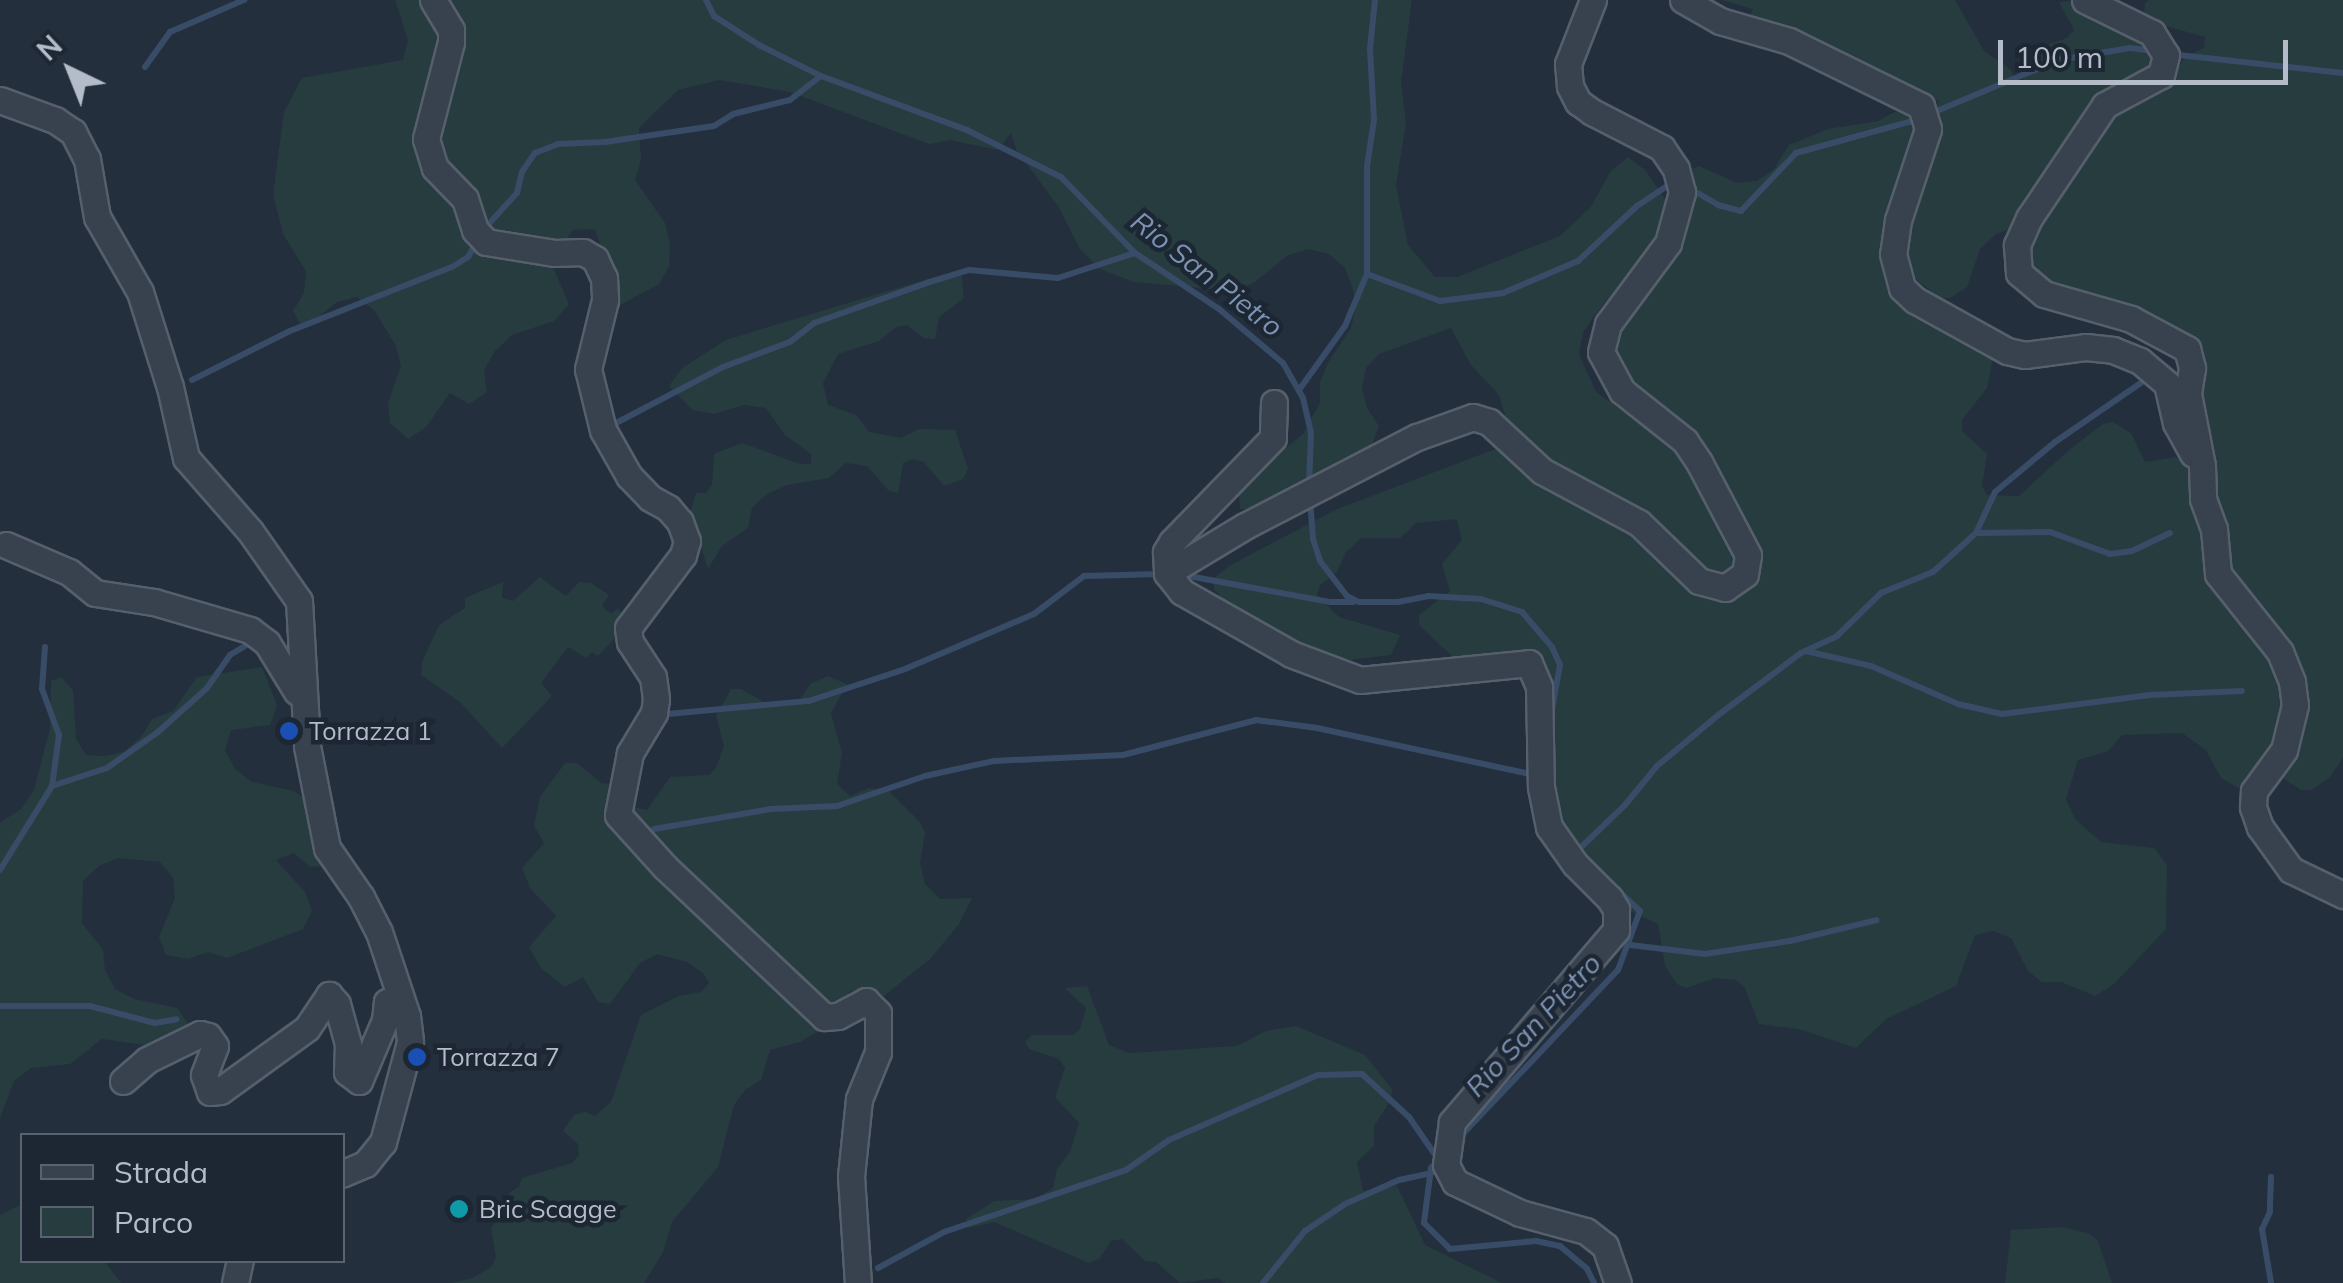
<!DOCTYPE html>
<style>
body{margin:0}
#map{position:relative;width:2343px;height:1283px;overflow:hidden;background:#242f3e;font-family:Mulish,sans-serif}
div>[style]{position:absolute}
.green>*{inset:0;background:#263c3f}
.stream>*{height:6px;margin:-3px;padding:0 3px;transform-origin:3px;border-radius:3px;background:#394c67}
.roads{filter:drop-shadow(2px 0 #565f6c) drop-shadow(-2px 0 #565f6c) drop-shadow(0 2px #565f6c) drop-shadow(0 -2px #565f6c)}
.minor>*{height:25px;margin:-12.5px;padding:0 12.5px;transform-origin:12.5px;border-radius:12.5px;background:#38414e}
.dots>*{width:28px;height:28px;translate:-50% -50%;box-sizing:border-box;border:5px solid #1d2633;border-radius:50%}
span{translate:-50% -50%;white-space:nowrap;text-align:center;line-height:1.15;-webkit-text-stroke:9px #1d2633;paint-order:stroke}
.poi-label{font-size:25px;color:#b4bcc9}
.left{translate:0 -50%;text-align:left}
.water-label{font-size:28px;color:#7c92b1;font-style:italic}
.legend{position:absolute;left:20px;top:1133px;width:325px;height:130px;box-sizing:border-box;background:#1d2633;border:2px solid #59626f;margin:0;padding:12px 18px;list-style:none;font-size:30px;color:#b4bcc9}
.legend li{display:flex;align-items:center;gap:20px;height:50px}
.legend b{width:50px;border:2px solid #59626f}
.north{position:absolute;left:20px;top:20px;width:100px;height:100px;-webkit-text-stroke:8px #1d2633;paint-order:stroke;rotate:317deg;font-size:28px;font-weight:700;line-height:40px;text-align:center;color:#b4bcc9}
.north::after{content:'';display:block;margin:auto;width:35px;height:45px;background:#b4bcc9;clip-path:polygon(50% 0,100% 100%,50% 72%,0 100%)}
.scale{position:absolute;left:1998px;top:40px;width:290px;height:45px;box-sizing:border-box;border:5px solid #b4bcc9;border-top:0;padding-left:12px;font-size:30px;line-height:35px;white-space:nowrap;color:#b4bcc9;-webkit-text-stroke:8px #1d2633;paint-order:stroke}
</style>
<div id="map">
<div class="green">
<div style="clip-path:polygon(395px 0,1412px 0,1401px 82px,1406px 123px,1396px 185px,1408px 245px,1435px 277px,1457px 277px,1560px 236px,1590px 208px,1611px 171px,1628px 157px,1645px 170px,1669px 205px,1659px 236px,1594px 316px,1583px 333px,1579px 354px,1596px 392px,1672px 444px,1697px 476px,1735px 550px,1736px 565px,1721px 578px,1696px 564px,1538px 455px,1506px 419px,1499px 395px,1471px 365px,1451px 328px,1379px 354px,1366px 368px,1362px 388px,1367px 408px,1379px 426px,1372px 445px,1336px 462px,1334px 480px,1258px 509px,1240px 509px,1239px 495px,1253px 475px,1303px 434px,1320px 403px,1320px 382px,1328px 363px,1351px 328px,1356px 307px,1352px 286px,1345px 268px,1329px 254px,1309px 249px,1288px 255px,1255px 282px,1237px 291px,1134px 282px,1100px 269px,1080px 249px,1058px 206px,1017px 151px,1011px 133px,998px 150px,950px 140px,929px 144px,790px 92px,719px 80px,678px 90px,639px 128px,641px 160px,635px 180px,665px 223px,670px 245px,669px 266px,659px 284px,620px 305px,595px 229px,573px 230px,551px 263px,569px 304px,554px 321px,512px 335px,494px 352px,484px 371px,487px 392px,469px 404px,450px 393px,426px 427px,408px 439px,390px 423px,388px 403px,401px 366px,396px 346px,374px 310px,357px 297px,337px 302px,303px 329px,293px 311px,304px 293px,306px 271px,283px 234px,273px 195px,284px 112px,302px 78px,403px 60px,408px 40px)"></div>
<div style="clip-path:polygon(1721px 0,1955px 0,1984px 51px,2010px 69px,2020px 86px,2036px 49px,2067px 38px,2074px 30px,2059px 2px,2077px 0,2146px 33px,2158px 58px,2015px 227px,1996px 234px,1980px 249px,1967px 287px,1950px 298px,1940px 298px,1907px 272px,1902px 243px,1939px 101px,1849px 60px,1843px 52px,1831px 53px,1747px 21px,1753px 9px)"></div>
<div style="clip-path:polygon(2149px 0,2343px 0,2343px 758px,2329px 778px,2311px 790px,2301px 790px,2275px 773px,2302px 702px,2230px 580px,2201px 413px,2200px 359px,2040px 279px,2024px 257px,2025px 246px,2104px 117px,2153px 91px,2163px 91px,2185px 57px,2204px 48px,2205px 37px,2152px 22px,2144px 15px,2145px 3px)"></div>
<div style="clip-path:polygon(1904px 107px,1922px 123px,1886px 254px,1951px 331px,1993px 358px,1987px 388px,1962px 420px,1962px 431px,1987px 454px,1982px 486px,1987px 495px,2019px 496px,2069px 450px,2103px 424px,2113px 422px,2131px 433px,2145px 462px,2176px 457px,2185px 461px,2209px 529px,2280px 675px,2285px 706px,2280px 735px,2248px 783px,2239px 788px,2221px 778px,2206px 750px,2182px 733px,2122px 735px,2108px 751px,2078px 760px,2066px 799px,2075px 819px,2101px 842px,2154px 848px,2167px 865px,2166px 929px,2114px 984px,2095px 996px,2061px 982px,2042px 982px,2028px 971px,2011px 938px,1993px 931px,1975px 935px,1956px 986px,1886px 1019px,1856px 1048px,1799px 1029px,1759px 1024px,1744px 986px,1736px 980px,1715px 978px,1686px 988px,1677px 984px,1665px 966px,1658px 924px,1626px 909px,1556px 828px,1539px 668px,1457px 661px,1419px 625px,1419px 615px,1450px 591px,1442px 564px,1462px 540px,1457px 519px,1416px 523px,1400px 538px,1361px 538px,1346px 552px,1337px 572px,1320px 585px,1317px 595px,1339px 617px,1400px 635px,1391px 655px,1339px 661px,1309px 654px,1294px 640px,1228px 605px,1214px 589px,1213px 579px,1229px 566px,1335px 510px,1498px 448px,1621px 518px,1694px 587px,1759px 565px,1609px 357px,1617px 327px,1674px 254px,1690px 170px,1699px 166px,1737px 183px,1757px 181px,1774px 169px,1789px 145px,1828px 129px,1878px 121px)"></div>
<div style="clip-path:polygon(954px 271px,962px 277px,964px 298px,939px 317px,935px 339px,924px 338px,907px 325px,896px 327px,879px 341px,838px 354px,823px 383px,828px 405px,856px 415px,869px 432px,901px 438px,919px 429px,955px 430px,968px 469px,963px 479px,944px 486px,924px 462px,913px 459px,903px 463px,898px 493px,888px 490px,867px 466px,846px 463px,829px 478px,787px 485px,767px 494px,752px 508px,748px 528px,722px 546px,708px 569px,690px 513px,696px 493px,706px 493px,712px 484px,714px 454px,742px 443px,800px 464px,811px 464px,811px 454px,785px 435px,766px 408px,744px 405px,714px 414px,693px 410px,669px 386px,682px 368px,726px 340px)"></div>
<div style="clip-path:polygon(540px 577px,566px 596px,579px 582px,591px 583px,609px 595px,602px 606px,611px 614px,618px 608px,624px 617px,615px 630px,617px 636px,598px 656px,592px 652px,587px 658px,568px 647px,541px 683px,552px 696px,502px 748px,460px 702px,421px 675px,422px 662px,439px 625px,465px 608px,465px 598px,503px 582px,502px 598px,513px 601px)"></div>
<div style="clip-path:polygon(262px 667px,277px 705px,270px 725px,231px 730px,225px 750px,235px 769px,252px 782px,294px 791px,312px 803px,324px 866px,310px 867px,294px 853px,276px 860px,305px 892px,312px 911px,303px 929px,227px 958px,208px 952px,188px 959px,166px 955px,159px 937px,175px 898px,173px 878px,160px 862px,118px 858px,99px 866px,83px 881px,82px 923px,103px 950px,105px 970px,115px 989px,134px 999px,177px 1008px,189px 1025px,151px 1046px,102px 1039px,70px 1064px,31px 1068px,14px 1081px,0 1118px,0 823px,22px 808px,34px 790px,50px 728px,51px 681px,61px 677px,73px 690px,76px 739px,86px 755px,104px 756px,124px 752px,141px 737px,152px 719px,173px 711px,197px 677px)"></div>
<div style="clip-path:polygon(828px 676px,847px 684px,831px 713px,842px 753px,837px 784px,850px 796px,870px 788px,890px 792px,920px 822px,925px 832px,920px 863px,925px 884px,940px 899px,972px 898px,959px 924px,931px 958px,880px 999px,851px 991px,826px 1027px,800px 1042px,770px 1050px,761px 1080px,745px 1090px,734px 1105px,718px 1167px,672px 1222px,663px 1252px,644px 1283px,451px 1283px,473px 1278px,491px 1267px,496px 1258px,491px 1227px,506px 1212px,510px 1192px,519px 1187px,522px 1178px,572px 1163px,579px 1155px,578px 1144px,563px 1131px,574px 1115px,585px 1112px,595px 1116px,611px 1102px,641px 1015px,679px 996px,701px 992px,709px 983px,704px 974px,687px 962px,657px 954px,640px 963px,610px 1004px,598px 1002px,583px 977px,565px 987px,541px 968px,529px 947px,556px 916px,530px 888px,522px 868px,544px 843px,534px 826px,540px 797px,565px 763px,577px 763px,601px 783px,612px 784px,625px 805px,647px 810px,670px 777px,709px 775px,716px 768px,724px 746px,716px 716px,731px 689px,741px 689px,768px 704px,789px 703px,799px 702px,810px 684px)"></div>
<div style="clip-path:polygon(1087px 986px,1109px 1045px,1129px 1053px,1237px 1046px,1266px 1031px,1296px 1026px,1365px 1055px,1392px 1089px,1391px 1100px,1374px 1126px,1374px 1146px,1357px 1162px,1363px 1191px,1397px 1186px,1425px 1245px,1502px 1283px,1225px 1283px,1218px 1278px,1180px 1283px,1156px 1262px,1145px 1261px,1122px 1239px,1111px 1241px,1099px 1259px,1089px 1263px,994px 1222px,969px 1228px,966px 1219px,994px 1201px,1035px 1199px,1053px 1188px,1057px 1169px,1070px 1152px,1079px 1123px,1055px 1097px,1065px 1068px,1059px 1059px,1029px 1049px,1025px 1042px,1032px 1035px,1073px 1035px,1080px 1029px,1086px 1008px,1065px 988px)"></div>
<div style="clip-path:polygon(22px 1204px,22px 1260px,104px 1261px,121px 1283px,0 1283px,0 1215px)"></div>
<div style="clip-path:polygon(2063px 1227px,2088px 1233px,2098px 1241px,2112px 1283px,2005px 1283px,2011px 1230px)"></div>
</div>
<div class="stream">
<div style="left:706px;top:0;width:18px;rotate:63deg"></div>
<div style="left:714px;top:16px;width:54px;rotate:32.8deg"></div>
<div style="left:759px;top:45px;width:69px;rotate:26.6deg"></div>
<div style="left:821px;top:76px;width:156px;rotate:20.3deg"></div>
<div style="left:967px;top:130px;width:105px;rotate:26.6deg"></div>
<div style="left:1061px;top:177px;width:106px;rotate:45.8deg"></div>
<div style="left:1135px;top:253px;width:101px;rotate:33.7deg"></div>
<div style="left:1219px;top:309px;width:84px;rotate:40.2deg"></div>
<div style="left:1283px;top:363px;width:40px;rotate:60.3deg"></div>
<div style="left:1303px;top:398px;width:35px;rotate:77deg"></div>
<div style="left:1311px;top:432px;width:55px;rotate:92.1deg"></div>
<div style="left:2170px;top:54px;width:174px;rotate:6.3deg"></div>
<div style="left:145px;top:67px;width:43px;rotate:-54.5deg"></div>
<div style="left:170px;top:32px;width:81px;rotate:-23.4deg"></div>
<div style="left:1932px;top:113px;width:138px;rotate:-22.7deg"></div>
<div style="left:2059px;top:60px;width:72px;rotate:-9.6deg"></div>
<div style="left:2130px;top:48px;width:23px;rotate:7deg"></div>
<div style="left:1689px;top:188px;width:34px;rotate:30deg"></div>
<div style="left:1718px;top:205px;width:24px;rotate:15deg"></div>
<div style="left:1741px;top:211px;width:80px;rotate:-46.5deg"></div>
<div style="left:1796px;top:153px;width:124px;rotate:-15.4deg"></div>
<div style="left:485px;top:228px;width:47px;rotate:-47.6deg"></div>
<div style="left:517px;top:193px;width:22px;rotate:-77deg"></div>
<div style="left:522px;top:172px;width:23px;rotate:-56deg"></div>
<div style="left:535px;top:153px;width:25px;rotate:-21deg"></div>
<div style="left:558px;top:144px;width:47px;rotate:-2.4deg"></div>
<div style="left:605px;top:142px;width:110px;rotate:-8.4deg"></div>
<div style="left:714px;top:126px;width:22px;rotate:-32deg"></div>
<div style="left:733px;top:114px;width:59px;rotate:-13.8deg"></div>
<div style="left:790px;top:100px;width:39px;rotate:-38deg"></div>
<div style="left:1367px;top:274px;width:78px;rotate:20.3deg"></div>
<div style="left:1440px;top:301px;width:64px;rotate:-7.2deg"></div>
<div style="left:1503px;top:293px;width:82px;rotate:-23.1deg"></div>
<div style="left:1578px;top:261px;width:81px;rotate:-43deg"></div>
<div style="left:1637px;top:206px;width:43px;rotate:-33.7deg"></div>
<div style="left:192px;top:380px;width:110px;rotate:-26.6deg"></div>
<div style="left:290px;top:331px;width:174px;rotate:-21.6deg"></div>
<div style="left:452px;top:267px;width:19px;rotate:-32deg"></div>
<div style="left:468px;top:257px;width:16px;rotate:-60deg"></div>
<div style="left:1299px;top:390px;width:79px;rotate:-54.3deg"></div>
<div style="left:1345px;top:326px;width:56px;rotate:-67.1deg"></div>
<div style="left:1367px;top:274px;width:108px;rotate:-90deg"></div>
<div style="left:1367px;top:166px;width:47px;rotate:-81.3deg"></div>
<div style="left:1374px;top:120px;width:71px;rotate:-93.2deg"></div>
<div style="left:1370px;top:49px;width:49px;rotate:-84.2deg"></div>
<div style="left:616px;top:423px;width:121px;rotate:-27.6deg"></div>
<div style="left:723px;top:367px;width:72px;rotate:-20.5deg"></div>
<div style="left:790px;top:342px;width:31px;rotate:-38deg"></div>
<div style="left:814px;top:323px;width:123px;rotate:-19.5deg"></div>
<div style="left:930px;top:282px;width:41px;rotate:-17.1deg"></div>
<div style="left:969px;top:270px;width:89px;rotate:5.1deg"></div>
<div style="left:1058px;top:278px;width:81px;rotate:-18deg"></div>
<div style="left:1310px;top:499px;width:40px;rotate:85.7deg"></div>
<div style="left:1313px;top:539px;width:23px;rotate:72deg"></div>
<div style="left:1320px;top:561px;width:44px;rotate:52.4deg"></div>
<div style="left:1347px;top:596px;width:13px;rotate:27deg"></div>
<div style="left:1359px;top:602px;width:39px"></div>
<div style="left:1398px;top:602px;width:31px;rotate:-11deg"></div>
<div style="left:1428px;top:596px;width:53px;rotate:3.2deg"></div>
<div style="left:1481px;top:599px;width:43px;rotate:17.6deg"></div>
<div style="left:1522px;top:612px;width:46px;rotate:49.4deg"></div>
<div style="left:1552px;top:647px;width:20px;rotate:66deg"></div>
<div style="left:1560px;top:665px;width:50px;rotate:100.4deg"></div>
<div style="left:1976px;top:533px;width:45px;rotate:-65.1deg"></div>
<div style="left:1995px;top:492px;width:78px;rotate:-39.8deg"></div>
<div style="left:2055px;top:442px;width:104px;rotate:-34.5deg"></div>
<div style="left:1183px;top:575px;width:149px;rotate:10.4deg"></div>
<div style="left:1330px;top:602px;width:23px"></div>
<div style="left:45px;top:647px;width:42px;rotate:94.1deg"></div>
<div style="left:42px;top:689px;width:49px;rotate:69.7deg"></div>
<div style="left:59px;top:735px;width:51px;rotate:97.8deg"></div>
<div style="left:1806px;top:651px;width:67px;rotate:13deg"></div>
<div style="left:1871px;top:666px;width:95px;rotate:23.6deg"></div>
<div style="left:1958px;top:704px;width:45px;rotate:12.8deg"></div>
<div style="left:2002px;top:714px;width:149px;rotate:-7.3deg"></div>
<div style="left:2150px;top:695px;width:92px;rotate:-2.5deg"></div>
<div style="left:668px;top:714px;width:142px;rotate:-5.3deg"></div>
<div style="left:809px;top:701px;width:101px;rotate:-18.4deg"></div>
<div style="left:905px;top:669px;width:140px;rotate:-23.1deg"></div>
<div style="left:1034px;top:614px;width:63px;rotate:-37.2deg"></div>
<div style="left:1084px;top:576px;width:77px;rotate:-1.5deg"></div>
<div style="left:654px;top:829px;width:119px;rotate:-9.7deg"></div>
<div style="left:771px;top:809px;width:66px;rotate:-2.6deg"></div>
<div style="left:837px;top:806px;width:93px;rotate:-18.8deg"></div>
<div style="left:925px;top:776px;width:71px;rotate:-12.3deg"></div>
<div style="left:994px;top:761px;width:129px;rotate:-2.7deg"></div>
<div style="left:1123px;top:755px;width:138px;rotate:-14.7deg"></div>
<div style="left:1256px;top:720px;width:62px;rotate:7.5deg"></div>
<div style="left:1317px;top:728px;width:222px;rotate:12.2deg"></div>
<div style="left:1577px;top:851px;width:66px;rotate:-43.8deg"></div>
<div style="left:1625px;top:805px;width:50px;rotate:-50.6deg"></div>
<div style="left:1657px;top:766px;width:78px;rotate:-39.8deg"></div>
<div style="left:1717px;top:716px;width:105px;rotate:-36.9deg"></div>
<div style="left:1801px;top:653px;width:40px;rotate:-25deg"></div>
<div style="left:1837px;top:636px;width:62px;rotate:-44.3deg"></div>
<div style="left:1881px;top:593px;width:56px;rotate:-22deg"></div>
<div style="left:1933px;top:572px;width:58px;rotate:-42.2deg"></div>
<div style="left:1976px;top:533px;width:74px;rotate:-0.8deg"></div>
<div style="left:2050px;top:532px;width:64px;rotate:20.1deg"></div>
<div style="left:2110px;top:554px;width:22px;rotate:-8deg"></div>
<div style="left:2132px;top:551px;width:42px;rotate:-25.3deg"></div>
<div style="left:0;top:870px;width:99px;rotate:-58.2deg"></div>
<div style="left:52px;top:786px;width:58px;rotate:-18.1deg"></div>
<div style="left:107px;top:768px;width:62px;rotate:-35.2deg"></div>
<div style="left:158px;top:732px;width:66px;rotate:-41.9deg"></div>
<div style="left:207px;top:688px;width:40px;rotate:-55.1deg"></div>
<div style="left:230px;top:655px;width:17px;rotate:-31deg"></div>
<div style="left:1630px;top:945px;width:76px;rotate:6.8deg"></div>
<div style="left:1705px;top:954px;width:86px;rotate:-8.7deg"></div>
<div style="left:1790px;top:941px;width:89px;rotate:-13.6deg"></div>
<div style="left:0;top:1006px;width:90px"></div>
<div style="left:90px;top:1006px;width:67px;rotate:14.7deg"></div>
<div style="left:155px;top:1023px;width:22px;rotate:-10deg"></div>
<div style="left:1459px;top:1138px;width:231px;rotate:-46.6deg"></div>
<div style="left:1618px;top:970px;width:63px;rotate:-69.6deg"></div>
<div style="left:1640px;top:911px;width:33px;rotate:-137deg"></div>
<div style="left:1437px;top:1162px;width:8px;rotate:135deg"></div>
<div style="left:1431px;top:1168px;width:55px;rotate:97.3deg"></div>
<div style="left:1424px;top:1223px;width:37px;rotate:45deg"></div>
<div style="left:1450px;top:1249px;width:86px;rotate:-5.3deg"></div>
<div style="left:1536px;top:1241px;width:25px;rotate:12deg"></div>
<div style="left:1560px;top:1246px;width:35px;rotate:40deg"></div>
<div style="left:1587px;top:1269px;width:16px;rotate:63deg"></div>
<div style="left:2271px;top:1177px;width:35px;rotate:92deg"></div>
<div style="left:2270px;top:1212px;width:19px;rotate:115deg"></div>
<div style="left:2262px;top:1229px;width:55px;rotate:80.5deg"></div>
<div style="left:878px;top:1268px;width:75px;rotate:-28.6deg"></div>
<div style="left:944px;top:1232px;width:192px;rotate:-18.8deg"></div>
<div style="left:1126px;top:1170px;width:52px;rotate:-34.9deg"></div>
<div style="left:1169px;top:1140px;width:163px;rotate:-23.6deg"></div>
<div style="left:1318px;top:1075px;width:44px;rotate:-1.3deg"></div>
<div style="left:1362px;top:1074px;width:64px;rotate:42.5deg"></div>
<div style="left:1409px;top:1117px;width:51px;rotate:55.4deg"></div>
<div style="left:1263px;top:1283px;width:67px;rotate:-51.1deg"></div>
<div style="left:1305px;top:1231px;width:48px;rotate:-34deg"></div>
<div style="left:1345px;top:1204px;width:59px;rotate:-24deg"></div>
<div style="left:1399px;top:1180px;width:33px;rotate:-12deg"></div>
</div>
<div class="roads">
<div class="minor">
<div style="left:433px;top:0;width:35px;rotate:59deg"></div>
<div style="left:451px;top:30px;width:12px;rotate:90deg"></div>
<div style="left:451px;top:42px;width:100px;rotate:104.5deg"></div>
<div style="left:426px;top:139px;width:30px;rotate:73deg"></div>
<div style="left:435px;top:168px;width:43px;rotate:45.9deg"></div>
<div style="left:465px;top:199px;width:33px;rotate:72deg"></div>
<div style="left:475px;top:230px;width:16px;rotate:47deg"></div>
<div style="left:486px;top:242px;width:70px;rotate:9.1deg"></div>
<div style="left:555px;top:253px;width:28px;rotate:-2deg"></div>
<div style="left:583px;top:252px;width:14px;rotate:30deg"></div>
<div style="left:595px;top:259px;width:21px;rotate:65deg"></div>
<div style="left:604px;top:278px;width:22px;rotate:87deg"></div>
<div style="left:605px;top:300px;width:71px;rotate:103.8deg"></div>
<div style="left:588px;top:369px;width:63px;rotate:76.2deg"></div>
<div style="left:603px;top:430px;width:53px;rotate:60.5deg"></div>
<div style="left:629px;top:476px;width:30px;rotate:46deg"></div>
<div style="left:650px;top:498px;width:21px;rotate:29deg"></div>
<div style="left:668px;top:508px;width:18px;rotate:49deg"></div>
<div style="left:680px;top:522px;width:20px;rotate:70deg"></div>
<div style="left:687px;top:541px;width:15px;rotate:106deg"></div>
<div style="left:683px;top:555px;width:91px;rotate:127deg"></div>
<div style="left:628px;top:628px;width:14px;rotate:82deg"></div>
<div style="left:630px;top:642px;width:42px;rotate:56.7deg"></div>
<div style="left:653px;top:677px;width:22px;rotate:82deg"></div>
<div style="left:656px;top:699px;width:14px;rotate:98deg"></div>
<div style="left:654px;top:713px;width:47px;rotate:121deg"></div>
<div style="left:630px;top:753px;width:63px;rotate:101deg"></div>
<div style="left:618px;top:815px;width:70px;rotate:47.9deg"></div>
<div style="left:665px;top:867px;width:219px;rotate:43.3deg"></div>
<div style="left:824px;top:1017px;width:14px;rotate:-4deg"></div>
<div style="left:838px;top:1016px;width:32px;rotate:-28deg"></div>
<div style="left:866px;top:1001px;width:17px;rotate:45deg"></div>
<div style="left:878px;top:1013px;width:39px;rotate:90deg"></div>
<div style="left:878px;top:1052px;width:51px;rotate:112deg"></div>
<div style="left:859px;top:1099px;width:77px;rotate:95.9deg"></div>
<div style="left:851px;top:1176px;width:107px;rotate:86.3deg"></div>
<div style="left:1683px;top:0;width:43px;rotate:29.6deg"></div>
<div style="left:1720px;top:21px;width:72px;rotate:16.2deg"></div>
<div style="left:1789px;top:41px;width:147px;rotate:26.2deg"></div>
<div style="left:1921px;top:106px;width:24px;rotate:73deg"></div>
<div style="left:1928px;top:129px;width:96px;rotate:108.2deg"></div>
<div style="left:1898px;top:220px;width:34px;rotate:98deg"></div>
<div style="left:1893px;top:254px;width:35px;rotate:75deg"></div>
<div style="left:1902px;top:288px;width:18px;rotate:43deg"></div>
<div style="left:1915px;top:300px;width:105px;rotate:29deg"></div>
<div style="left:2007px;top:351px;width:18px;rotate:13deg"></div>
<div style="left:2025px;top:355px;width:62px;rotate:-7.5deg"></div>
<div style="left:2086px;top:347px;width:27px;rotate:6deg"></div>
<div style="left:2113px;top:350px;width:29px;rotate:22deg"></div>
<div style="left:2140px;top:361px;width:35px;rotate:40deg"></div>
<div style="left:2167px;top:384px;width:40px;rotate:77deg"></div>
<div style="left:2176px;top:423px;width:35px;rotate:61deg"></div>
<div style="left:2085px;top:0;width:75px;rotate:26.2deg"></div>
<div style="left:2152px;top:33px;width:26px;rotate:58deg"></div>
<div style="left:2166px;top:55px;width:21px;rotate:104deg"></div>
<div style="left:2161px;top:75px;width:64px;rotate:151.8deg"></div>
<div style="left:2105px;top:105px;width:136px;rotate:123.9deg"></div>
<div style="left:2029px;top:218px;width:30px;rotate:114deg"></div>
<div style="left:2017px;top:245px;width:28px;rotate:86deg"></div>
<div style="left:2019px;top:273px;width:33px;rotate:40deg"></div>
<div style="left:2044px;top:294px;width:91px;rotate:16deg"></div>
<div style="left:2131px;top:319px;width:64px;rotate:28.2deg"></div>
<div style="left:2187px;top:349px;width:20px;rotate:75deg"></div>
<div style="left:2192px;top:368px;width:26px;rotate:99deg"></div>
<div style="left:2188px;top:394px;width:73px;rotate:79deg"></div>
<div style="left:2202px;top:466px;width:33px;rotate:88deg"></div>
<div style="left:2203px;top:499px;width:32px;rotate:70deg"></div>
<div style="left:2214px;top:529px;width:45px;rotate:84.9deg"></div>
<div style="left:2218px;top:574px;width:100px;rotate:51.5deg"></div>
<div style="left:2280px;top:652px;width:32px;rotate:68deg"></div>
<div style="left:2292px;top:682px;width:23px;rotate:83deg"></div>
<div style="left:2295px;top:705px;width:46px;rotate:103.7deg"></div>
<div style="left:2284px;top:750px;width:51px;rotate:126.2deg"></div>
<div style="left:2254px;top:791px;width:16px;rotate:94deg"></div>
<div style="left:2253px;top:807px;width:21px;rotate:71deg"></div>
<div style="left:2260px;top:827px;width:53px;rotate:54.2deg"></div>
<div style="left:2291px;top:870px;width:58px;rotate:25.7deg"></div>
<div style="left:0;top:100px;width:59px;rotate:20deg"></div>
<div style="left:55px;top:120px;width:22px;rotate:34deg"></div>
<div style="left:73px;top:132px;width:30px;rotate:63deg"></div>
<div style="left:87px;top:159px;width:59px;rotate:80.2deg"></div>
<div style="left:97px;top:217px;width:86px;rotate:60.2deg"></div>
<div style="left:140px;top:292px;width:100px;rotate:72.5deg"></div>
<div style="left:170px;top:387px;width:73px;rotate:77.3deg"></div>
<div style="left:186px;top:458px;width:97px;rotate:48.8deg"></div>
<div style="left:250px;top:531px;width:85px;rotate:55deg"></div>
<div style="left:299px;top:601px;width:145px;rotate:86.8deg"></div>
<div style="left:307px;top:746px;width:104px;rotate:78.9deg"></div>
<div style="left:327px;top:848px;width:60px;rotate:55.2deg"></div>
<div style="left:361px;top:897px;width:39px;rotate:63deg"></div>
<div style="left:379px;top:932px;width:89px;rotate:71.6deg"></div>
<div style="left:407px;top:1016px;width:26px;rotate:83deg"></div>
<div style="left:410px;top:1042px;width:104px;rotate:105.1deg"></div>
<div style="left:383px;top:1142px;width:28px;rotate:129deg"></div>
<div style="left:365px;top:1164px;width:25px;rotate:157deg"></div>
<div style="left:1274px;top:403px;width:35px;rotate:92deg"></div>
<div style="left:1273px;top:438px;width:145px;rotate:134.2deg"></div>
<div style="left:1172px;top:542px;width:12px;rotate:121deg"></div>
<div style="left:1166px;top:552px;width:21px;rotate:87deg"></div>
<div style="left:1167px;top:573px;width:24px;rotate:52deg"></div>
<div style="left:1182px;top:592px;width:125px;rotate:29.6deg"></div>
<div style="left:1291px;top:654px;width:74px;rotate:20.6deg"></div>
<div style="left:1360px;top:680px;width:170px;rotate:-5.7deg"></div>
<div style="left:1529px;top:663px;width:26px;rotate:67deg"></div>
<div style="left:1539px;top:687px;width:100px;rotate:88.9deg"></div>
<div style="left:1541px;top:787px;width:41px;rotate:78.7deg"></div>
<div style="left:1549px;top:827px;width:45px;rotate:54.9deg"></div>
<div style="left:1575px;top:864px;width:49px;rotate:45deg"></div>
<div style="left:1610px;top:899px;width:12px;rotate:59deg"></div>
<div style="left:1616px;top:909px;width:21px;rotate:90deg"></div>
<div style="left:1616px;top:930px;width:253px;rotate:130.5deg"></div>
<div style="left:1452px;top:1122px;width:43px;rotate:97.9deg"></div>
<div style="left:1446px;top:1165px;width:19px;rotate:62deg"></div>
<div style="left:1455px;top:1182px;width:72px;rotate:25.5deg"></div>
<div style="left:1520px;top:1213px;width:68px;rotate:15.3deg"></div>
<div style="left:1586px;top:1231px;width:24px;rotate:38deg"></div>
<div style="left:1605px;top:1246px;width:39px;rotate:71deg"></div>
<div style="left:6px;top:545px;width:69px;rotate:23.2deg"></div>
<div style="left:69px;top:572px;width:33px;rotate:39deg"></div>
<div style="left:95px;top:593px;width:60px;rotate:8.7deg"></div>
<div style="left:154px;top:602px;width:100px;rotate:16.3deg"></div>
<div style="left:250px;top:630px;width:21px;rotate:37deg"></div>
<div style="left:267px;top:643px;width:57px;rotate:58.5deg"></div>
<div style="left:1167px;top:573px;width:91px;rotate:-31.1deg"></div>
<div style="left:1245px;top:526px;width:194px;rotate:-27.4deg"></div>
<div style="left:1417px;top:437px;width:59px;rotate:-19.7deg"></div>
<div style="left:1473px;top:417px;width:17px;rotate:17deg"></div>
<div style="left:1489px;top:422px;width:72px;rotate:42.8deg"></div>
<div style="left:1542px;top:471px;width:110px;rotate:28.2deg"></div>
<div style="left:1639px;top:523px;width:83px;rotate:44deg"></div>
<div style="left:1699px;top:581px;width:27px;rotate:15deg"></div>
<div style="left:1725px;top:588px;width:24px;rotate:-35deg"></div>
<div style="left:1745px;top:574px;width:19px;rotate:-81deg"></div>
<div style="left:1748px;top:555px;width:105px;rotate:-117.8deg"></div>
<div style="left:1699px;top:462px;width:25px;rotate:-124deg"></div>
<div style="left:1685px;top:441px;width:80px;rotate:-141.6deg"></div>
<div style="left:1622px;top:391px;width:44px;rotate:-118.3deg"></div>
<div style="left:1601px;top:352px;width:29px;rotate:-76deg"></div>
<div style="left:1608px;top:324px;width:101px;rotate:-53.5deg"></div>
<div style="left:1668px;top:243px;width:53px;rotate:-74.6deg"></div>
<div style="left:1682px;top:192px;width:24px;rotate:-105deg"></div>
<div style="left:1676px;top:169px;width:25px;rotate:-124deg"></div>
<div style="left:1662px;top:148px;width:79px;rotate:-152.8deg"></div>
<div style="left:1592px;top:112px;width:17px;rotate:-144deg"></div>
<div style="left:1578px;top:102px;width:18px;rotate:-117deg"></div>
<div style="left:1570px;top:86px;width:22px;rotate:-95deg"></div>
<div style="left:1568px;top:64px;width:69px;rotate:-68.7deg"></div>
<div style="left:123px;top:1081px;width:32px;rotate:-41deg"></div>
<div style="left:147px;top:1060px;width:59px;rotate:-26.1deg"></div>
<div style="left:200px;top:1034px;width:8px;rotate:14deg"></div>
<div style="left:208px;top:1036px;width:12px;rotate:55deg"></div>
<div style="left:215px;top:1046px;width:31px;rotate:111deg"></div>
<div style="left:204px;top:1075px;width:18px;rotate:71deg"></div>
<div style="left:210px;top:1092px;width:10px;rotate:-6deg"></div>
<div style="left:220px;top:1091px;width:107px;rotate:-35.9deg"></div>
<div style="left:307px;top:1028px;width:40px;rotate:-56deg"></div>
<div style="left:329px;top:995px;width:12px;rotate:48deg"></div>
<div style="left:337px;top:1004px;width:41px;rotate:74.6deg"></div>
<div style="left:348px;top:1044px;width:28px;rotate:92deg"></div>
<div style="left:347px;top:1072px;width:15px;rotate:37deg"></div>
<div style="left:359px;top:1081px;width:66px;rotate:-66.9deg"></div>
<div style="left:385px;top:1020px;width:18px;rotate:-84deg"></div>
<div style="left:387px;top:1002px;width:13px;rotate:-23deg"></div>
<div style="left:235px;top:1283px;width:24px;rotate:-78deg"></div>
</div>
</div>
<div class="dots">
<div style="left:289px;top:731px;background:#1a4fb4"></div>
<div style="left:417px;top:1057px;background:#1a4fb4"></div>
<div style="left:459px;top:1209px;background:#0f9aa8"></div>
</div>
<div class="poi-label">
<span class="left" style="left:309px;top:731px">Torrazza 1</span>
<span class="left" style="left:437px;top:1057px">Torrazza 7</span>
<span class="left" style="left:479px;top:1209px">Bric Scagge</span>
</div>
<div class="water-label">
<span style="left:1207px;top:274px;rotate:38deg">Rio San Pietro</span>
<span style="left:1533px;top:1025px;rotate:-47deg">Rio San Pietro</span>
</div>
<ul class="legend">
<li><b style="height:12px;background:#38414e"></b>Strada</li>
<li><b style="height:28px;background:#263c3f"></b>Parco</li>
</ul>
<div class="north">N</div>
<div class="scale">100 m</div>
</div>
